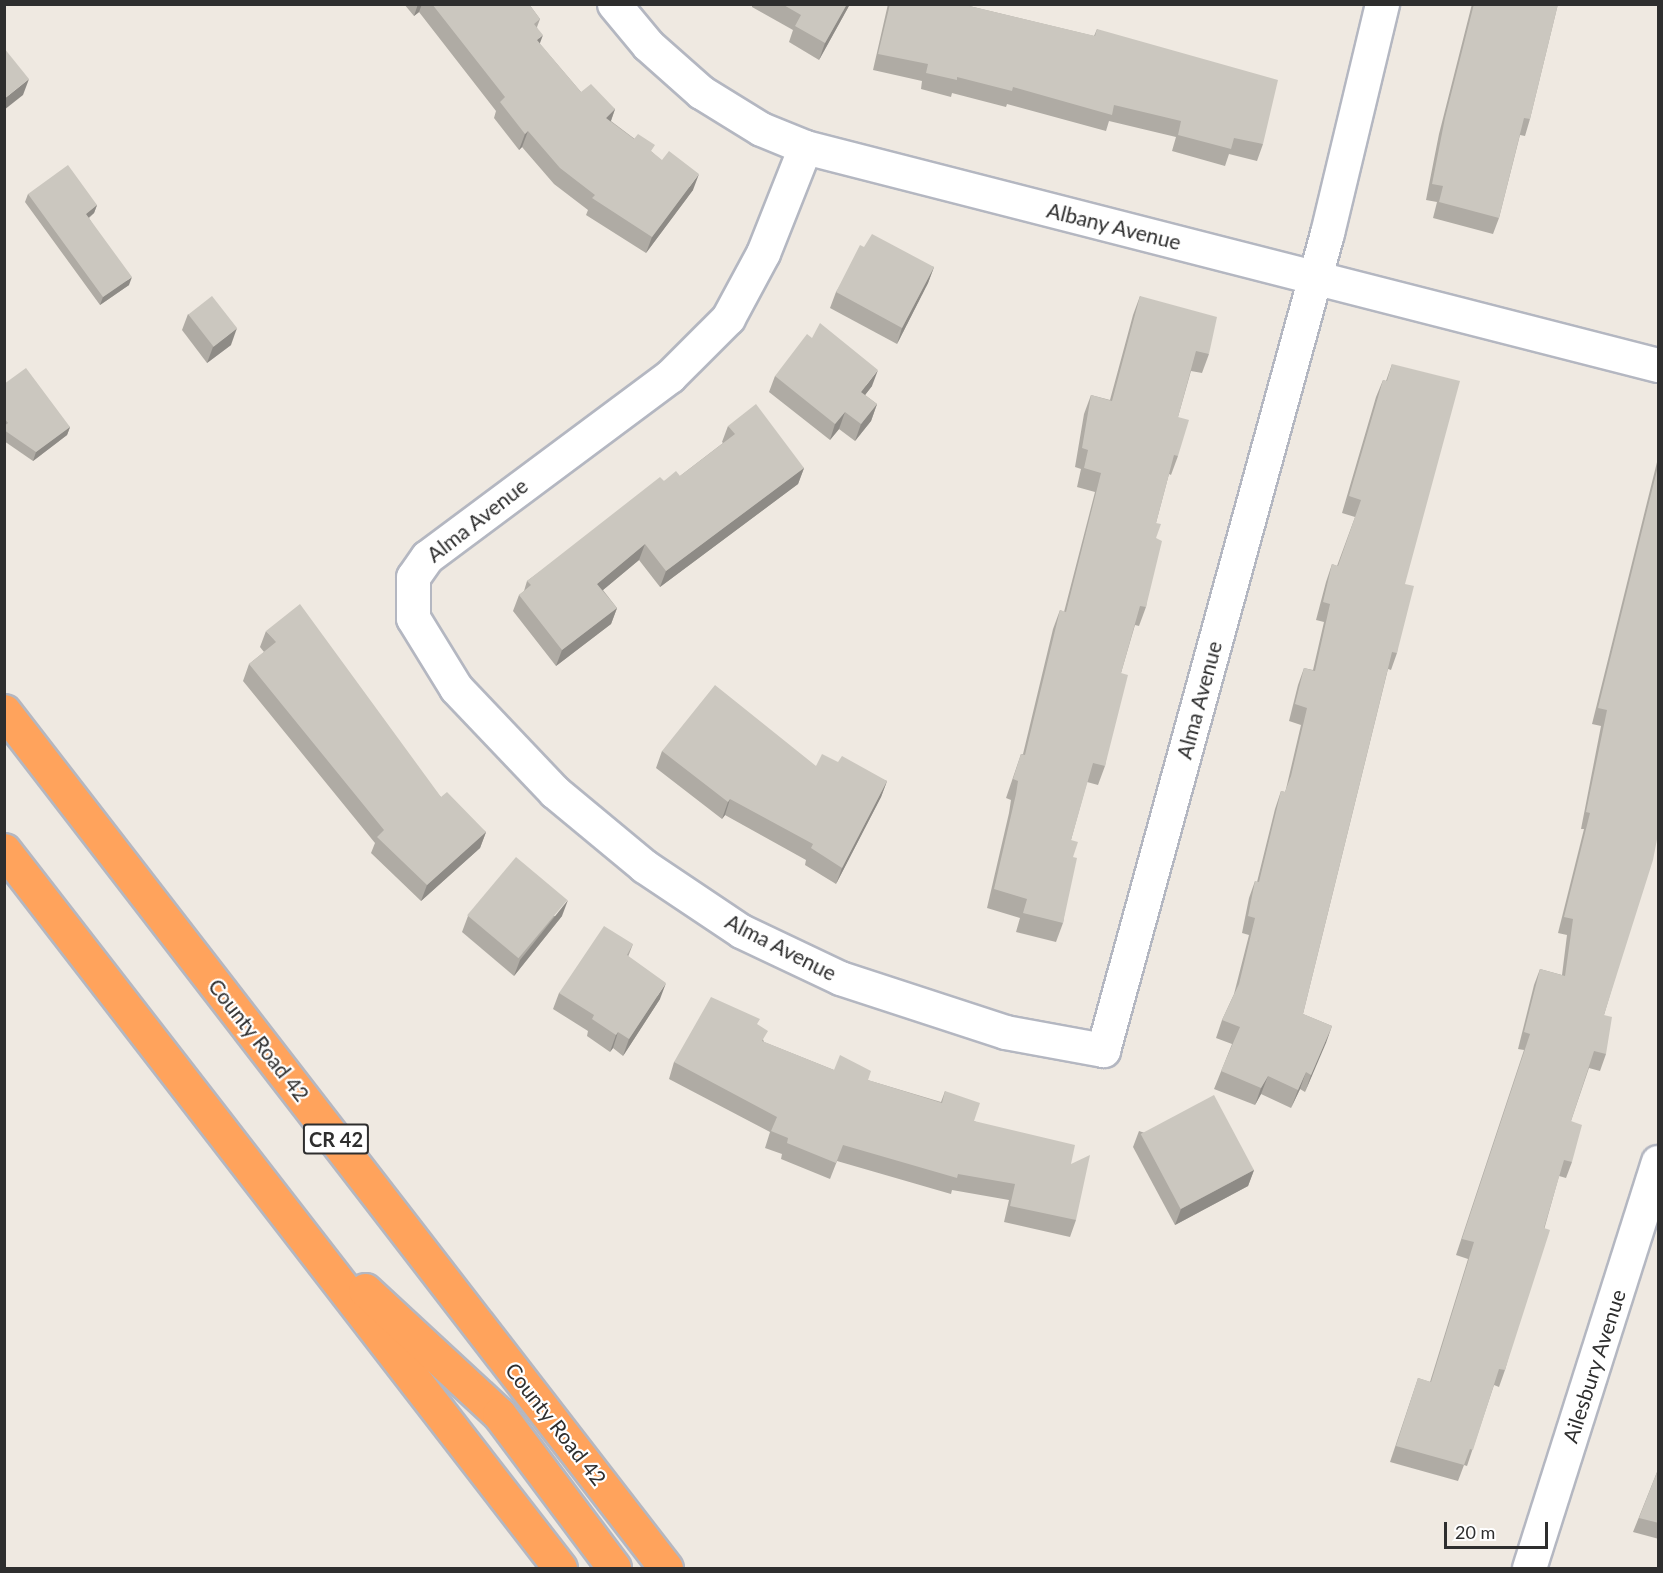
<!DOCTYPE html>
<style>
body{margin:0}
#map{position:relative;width:1663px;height:1573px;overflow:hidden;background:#efe9e1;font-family:Lato,sans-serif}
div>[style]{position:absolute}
.roads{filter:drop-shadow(2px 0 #b4b7c1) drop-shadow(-2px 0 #b4b7c1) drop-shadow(0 2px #b4b7c1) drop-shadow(0 -2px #b4b7c1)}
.minor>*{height:33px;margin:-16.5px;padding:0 16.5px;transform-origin:16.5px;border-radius:16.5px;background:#fff}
.highway>*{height:33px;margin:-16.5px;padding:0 16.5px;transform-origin:16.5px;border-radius:16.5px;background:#ffa35c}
.wall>*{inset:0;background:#afaba4}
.shaded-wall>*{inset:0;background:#8e8b86}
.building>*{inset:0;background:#cbc7bf;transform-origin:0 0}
span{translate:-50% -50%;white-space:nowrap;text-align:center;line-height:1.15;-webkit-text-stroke:4.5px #fff;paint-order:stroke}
.shield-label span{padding:2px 4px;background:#fff;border:2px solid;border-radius:4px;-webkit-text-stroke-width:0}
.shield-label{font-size:20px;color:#2e2e2e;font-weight:700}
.street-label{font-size:21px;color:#2e2e2e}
.frame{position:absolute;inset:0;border:6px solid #2e2e2e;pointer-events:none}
.scale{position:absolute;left:1444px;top:1522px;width:104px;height:27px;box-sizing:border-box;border:3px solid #2e2e2e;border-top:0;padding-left:8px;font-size:18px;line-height:21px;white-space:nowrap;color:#2e2e2e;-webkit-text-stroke:4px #fff;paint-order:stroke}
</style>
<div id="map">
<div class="roads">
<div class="minor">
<div style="left:614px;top:4px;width:53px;rotate:50.3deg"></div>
<div style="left:648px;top:45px;width:71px;rotate:41.6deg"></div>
<div style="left:701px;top:92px;width:70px;rotate:31.7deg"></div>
<div style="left:761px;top:129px;width:48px;rotate:22.2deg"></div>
<div style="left:805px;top:147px;width:880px;rotate:14.34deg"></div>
<div style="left:805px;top:147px;width:114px;rotate:111.6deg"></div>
<div style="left:763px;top:253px;width:74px;rotate:118.3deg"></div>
<div style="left:728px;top:318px;width:82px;rotate:135deg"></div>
<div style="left:670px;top:376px;width:303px;rotate:143.3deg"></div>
<div style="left:427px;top:557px;width:24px;rotate:125deg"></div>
<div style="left:413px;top:577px;width:41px;rotate:90deg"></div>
<div style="left:413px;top:618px;width:82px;rotate:58.4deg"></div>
<div style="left:456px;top:688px;width:144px;rotate:46.4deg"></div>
<div style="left:555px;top:792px;width:116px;rotate:39.7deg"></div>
<div style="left:644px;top:866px;width:117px;rotate:33.8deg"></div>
<div style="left:741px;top:931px;width:110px;rotate:25.4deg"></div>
<div style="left:840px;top:978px;width:174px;rotate:18.1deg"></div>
<div style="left:1005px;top:1032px;width:100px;rotate:10.4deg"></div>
<div style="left:1103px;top:1050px;width:847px;rotate:-74.67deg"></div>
<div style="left:1327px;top:233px;width:236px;rotate:-76.5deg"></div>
<div style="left:1529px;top:1568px;width:426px;rotate:-72.4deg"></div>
</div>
<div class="highway">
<div style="left:4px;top:711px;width:1083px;rotate:52.32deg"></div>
<div style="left:4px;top:850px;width:908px;rotate:52.25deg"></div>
<div style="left:365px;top:1290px;width:183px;rotate:42.8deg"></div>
<div style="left:499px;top:1414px;width:192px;rotate:53.2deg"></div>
</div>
</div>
<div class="wall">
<div style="clip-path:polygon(404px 4px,529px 4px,540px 19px,537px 27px,540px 44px,581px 92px,615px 109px,611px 121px,652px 152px,693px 190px,646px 253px,586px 215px,588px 210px,554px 184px,522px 147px,519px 150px,494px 118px,496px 111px,419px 12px,414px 16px)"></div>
<div style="clip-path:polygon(752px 4px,850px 4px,819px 60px,789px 42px,793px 30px,752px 7px)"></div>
<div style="clip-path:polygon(888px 4px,961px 4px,1094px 36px,1097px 29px,1263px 144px,1257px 161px,1229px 154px,1225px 166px,1172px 151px,1176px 137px,1109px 121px,1106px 131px,1007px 104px,1006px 107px,952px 93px,951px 97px,921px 89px,922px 81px,873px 70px)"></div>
<div style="clip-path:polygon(1472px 4px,1558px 4px,1530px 119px,1525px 136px,1520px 135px,1499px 218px,1493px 234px,1433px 218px,1437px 202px,1426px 200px,1439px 134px)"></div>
<div style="clip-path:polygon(28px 194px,97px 205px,94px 213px,89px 218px,129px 285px,100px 305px,25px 202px)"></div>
<div style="clip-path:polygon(864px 247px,934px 267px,928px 283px,897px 344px,830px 308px,836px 292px)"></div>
<div style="clip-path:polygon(1140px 296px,1209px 354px,1202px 373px,1191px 371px,1178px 417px,1178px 456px,1171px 475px,1169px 474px,1156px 523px,1156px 538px,1146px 607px,1139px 626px,1135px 625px,1121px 673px,1105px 766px,1098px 785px,1087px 782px,1071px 840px,1073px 857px,1063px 923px,1056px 942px,1016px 932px,1020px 918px,987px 908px,1009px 813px,1011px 800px,1006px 798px,1021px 754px,1023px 754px,1053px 629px,1060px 610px,1064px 612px,1095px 492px,1077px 487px,1081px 469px,1075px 467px,1084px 414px,1091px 395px,1110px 400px,1133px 315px)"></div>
<div style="clip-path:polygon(188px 314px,231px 345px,207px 363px,182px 330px)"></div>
<div style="clip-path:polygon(1392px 364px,1405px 584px,1397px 653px,1391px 670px,1388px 669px,1303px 1014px,1332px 1026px,1305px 1092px,1300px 1089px,1291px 1108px,1261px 1094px,1255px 1105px,1214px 1089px,1232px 1044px,1216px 1038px,1222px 1020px,1234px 994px,1249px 935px,1242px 933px,1249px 898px,1255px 881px,1257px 882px,1275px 809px,1281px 791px,1285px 792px,1286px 789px,1301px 725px,1289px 721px,1298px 685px,1304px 668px,1313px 670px,1324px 622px,1316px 620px,1326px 582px,1332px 564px,1337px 566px,1355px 517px,1342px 513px,1376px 397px,1383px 380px,1386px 381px)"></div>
<div style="clip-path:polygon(775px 376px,872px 386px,865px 395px,877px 404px,871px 421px,855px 441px,839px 429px,830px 440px,769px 392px)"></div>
<div style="clip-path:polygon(4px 384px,70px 427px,67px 435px,33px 461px,4px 441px)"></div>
<div style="clip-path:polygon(728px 426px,804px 468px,798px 484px,660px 587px,639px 560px,603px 590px,617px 608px,611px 624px,556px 666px,513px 611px,519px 595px,524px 591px,527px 581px,664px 481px,680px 476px,723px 443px,722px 442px)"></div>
<div style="clip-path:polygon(1659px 454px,1659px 829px,1604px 1015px,1606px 1054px,1600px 1071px,1589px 1068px,1571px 1121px,1572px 1162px,1566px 1178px,1559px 1176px,1505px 1370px,1499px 1387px,1494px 1385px,1467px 1466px,1464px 1465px,1458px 1481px,1390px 1462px,1418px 1378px,1430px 1382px,1468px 1259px,1456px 1255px,1524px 1050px,1518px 1049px,1534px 985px,1540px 969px,1562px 975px,1567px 935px,1558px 933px,1584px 829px,1581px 829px,1601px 726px,1592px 724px)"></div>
<div style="clip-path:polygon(266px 631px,441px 797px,486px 832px,480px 848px,421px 901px,371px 853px,375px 843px,243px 681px,249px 664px,264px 652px,260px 647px)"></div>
<div style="clip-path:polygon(662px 751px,816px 766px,838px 762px,887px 781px,881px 797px,836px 884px,805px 865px,806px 860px,725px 815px,722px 819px,656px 768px)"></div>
<div style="clip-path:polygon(468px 916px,562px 916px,514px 976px,462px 932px)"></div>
<div style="clip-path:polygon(633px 944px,628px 957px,660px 999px,623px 1056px,613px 1048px,610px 1052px,587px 1036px,588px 1031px,553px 1009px,559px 993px)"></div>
<div style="clip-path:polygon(758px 1025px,764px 1042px,834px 1070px,941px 1102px,945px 1091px,974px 1121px,1071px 1164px,1076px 1220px,1070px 1237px,1004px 1222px,1009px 1200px,952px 1190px,951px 1194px,837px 1161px,830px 1179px,781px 1159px,782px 1154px,765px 1148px,770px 1132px,669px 1079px,674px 1062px)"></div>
<div style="clip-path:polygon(1139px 1131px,1254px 1170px,1248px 1186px,1175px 1225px,1133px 1147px)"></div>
<div style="clip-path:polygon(1659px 1467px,1659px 1539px,1633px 1532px)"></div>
</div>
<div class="shaded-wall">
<div style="clip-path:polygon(418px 4px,422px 4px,419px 12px,414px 16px)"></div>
<div style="clip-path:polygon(847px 4px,850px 4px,819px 60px,825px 43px)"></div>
<div style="clip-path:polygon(543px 35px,537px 51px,537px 40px)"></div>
<div style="clip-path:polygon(29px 79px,23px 95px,4px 110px,4px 99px)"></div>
<div style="clip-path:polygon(615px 109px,609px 126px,606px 118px)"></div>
<div style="clip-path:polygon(528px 131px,522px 147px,519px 150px,525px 134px)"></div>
<div style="clip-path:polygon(699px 174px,693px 190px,646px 253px,652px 237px)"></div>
<div style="clip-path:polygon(97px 205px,94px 213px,83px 222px,86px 214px)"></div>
<div style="clip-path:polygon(934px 267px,928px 283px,897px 344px,902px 328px)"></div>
<div style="clip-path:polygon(132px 277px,129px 285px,100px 305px,103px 297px)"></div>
<div style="clip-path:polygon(237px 328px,231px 345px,207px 363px,213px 347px)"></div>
<div style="clip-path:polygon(878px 370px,872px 386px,855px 408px,861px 392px)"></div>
<div style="clip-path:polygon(877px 404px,871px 421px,855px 441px,861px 424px)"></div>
<div style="clip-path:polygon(845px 412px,839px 429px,830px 440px,835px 424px)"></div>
<div style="clip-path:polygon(70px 427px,67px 435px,33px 461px,36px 452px)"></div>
<div style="clip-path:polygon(804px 468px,798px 484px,660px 587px,666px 571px)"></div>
<div style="clip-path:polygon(645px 544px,639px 560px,591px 600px,597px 584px)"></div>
<div style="clip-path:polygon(617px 608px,611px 624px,556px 666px,562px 650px)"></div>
<div style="clip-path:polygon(887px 781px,881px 797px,836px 884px,842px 868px)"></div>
<div style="clip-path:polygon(730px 799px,725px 815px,722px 819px,728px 802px)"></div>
<div style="clip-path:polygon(486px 832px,480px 848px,421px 901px,427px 885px)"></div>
<div style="clip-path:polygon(568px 900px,562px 916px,514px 976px,520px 960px)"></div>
<div style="clip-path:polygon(666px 983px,660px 999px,623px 1056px,629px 1039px)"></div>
<div style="clip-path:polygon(1332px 1026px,1326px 1043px,1305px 1092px,1311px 1075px)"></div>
<div style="clip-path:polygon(618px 1032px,613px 1048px,610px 1052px,616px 1035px)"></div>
<div style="clip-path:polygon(1306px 1072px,1300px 1089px,1291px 1108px,1298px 1090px)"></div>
<div style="clip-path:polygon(1268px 1076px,1261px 1094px,1255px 1105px,1261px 1088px)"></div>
<div style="clip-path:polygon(1254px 1170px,1248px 1186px,1175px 1225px,1181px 1209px)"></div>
</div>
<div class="building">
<div style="clip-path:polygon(432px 4px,529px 4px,540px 19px,534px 24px,543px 35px,537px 40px,581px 92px,591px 84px,615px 109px,606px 118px,634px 139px,638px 134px,655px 145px,651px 151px,662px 160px,669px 151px,699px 174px,652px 237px,592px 198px,595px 195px,560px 168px,528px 131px,525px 134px,500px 102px,505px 97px)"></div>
<div style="clip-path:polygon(782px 4px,847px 4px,825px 43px,795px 26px,801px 15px)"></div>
<div style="clip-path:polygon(890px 4px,961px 4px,1095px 36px,1097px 29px,1278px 80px,1263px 144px,1234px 138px,1231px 149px,1178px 135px,1181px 121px,1114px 105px,1112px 115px,1013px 87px,1012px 91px,957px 77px,957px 80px,926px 73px,928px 64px,878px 54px)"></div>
<div style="clip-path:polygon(1474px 4px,1558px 4px,1530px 119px,1524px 118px,1499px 218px,1439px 202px,1443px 186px,1432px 184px,1445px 118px)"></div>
<div style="clip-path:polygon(4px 48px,29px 79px,4px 99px)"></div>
<div style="clip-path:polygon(68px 165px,97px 205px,86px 214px,132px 277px,103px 297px,28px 194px)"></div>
<div style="clip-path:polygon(872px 234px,934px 267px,902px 328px,836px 292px,860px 245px,864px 247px)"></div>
<div style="left:212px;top:296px;width:41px;height:30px;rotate:52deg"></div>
<div style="clip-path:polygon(1140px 296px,1217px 317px,1209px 354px,1196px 351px,1178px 417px,1189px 420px,1178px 456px,1174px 455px,1156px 523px,1161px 524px,1156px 538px,1162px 541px,1146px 607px,1140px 606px,1121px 673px,1128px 675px,1105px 766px,1093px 763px,1071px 840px,1078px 842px,1073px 857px,1077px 858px,1063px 923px,1023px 913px,1027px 899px,994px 889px,1016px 794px,1018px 781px,1013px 779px,1021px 754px,1025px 755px,1060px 610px,1066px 612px,1101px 473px,1084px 468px,1088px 450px,1082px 448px,1091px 395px,1112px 401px)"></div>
<div style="clip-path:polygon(820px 323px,878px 370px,861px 392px,877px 404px,861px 424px,845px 412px,835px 424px,775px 376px,807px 334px,812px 338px)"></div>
<div style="clip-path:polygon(1392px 364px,1460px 381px,1405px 584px,1414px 586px,1397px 653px,1392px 652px,1303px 1014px,1332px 1026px,1311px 1075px,1306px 1072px,1298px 1090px,1268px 1076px,1261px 1088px,1221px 1071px,1240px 1027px,1222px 1020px,1239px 984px,1255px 918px,1248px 916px,1255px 881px,1259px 882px,1281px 791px,1285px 792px,1291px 776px,1307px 708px,1295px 704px,1304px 668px,1315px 671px,1330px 604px,1323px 602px,1332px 564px,1338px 566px,1361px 500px,1349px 496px,1383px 380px,1387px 381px)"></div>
<div style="clip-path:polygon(26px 368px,70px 427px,36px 452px,4px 430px,4px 426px,8px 423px,4px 418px,4px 384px)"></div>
<div style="clip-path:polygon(756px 404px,804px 468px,666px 571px,645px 544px,597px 584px,617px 608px,562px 650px,519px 595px,531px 585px,527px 581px,660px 477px,664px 481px,676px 471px,680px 476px,735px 434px,728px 426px)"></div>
<div style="clip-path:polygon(1659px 462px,1659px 829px,1653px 860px,1604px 1015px,1612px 1017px,1606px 1054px,1594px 1051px,1571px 1121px,1582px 1125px,1572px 1162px,1564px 1160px,1544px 1228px,1550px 1230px,1505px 1370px,1499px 1369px,1473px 1450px,1470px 1449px,1464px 1465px,1396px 1446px,1418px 1378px,1431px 1382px,1474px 1242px,1462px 1239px,1530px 1034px,1524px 1032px,1540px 969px,1565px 976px,1573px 919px,1564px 917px,1590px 813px,1586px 812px,1607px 710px,1598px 708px)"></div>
<div style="clip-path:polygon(300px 604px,441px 797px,447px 792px,486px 832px,427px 885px,377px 837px,384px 830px,249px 664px,276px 642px,266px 631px)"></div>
<div style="clip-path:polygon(715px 685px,816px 766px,822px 754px,838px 762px,842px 756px,887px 781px,842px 868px,811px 848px,813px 844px,730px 799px,728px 802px,662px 751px)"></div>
<div style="left:516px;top:857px;width:67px;height:76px;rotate:40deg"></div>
<div style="clip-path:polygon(604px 926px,633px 944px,627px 955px,666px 983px,629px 1039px,618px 1032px,616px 1035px,592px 1019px,594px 1015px,559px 993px)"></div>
<div style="clip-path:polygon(711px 997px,760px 1019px,757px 1024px,768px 1031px,762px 1041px,834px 1070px,840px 1055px,871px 1071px,868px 1080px,942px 1103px,945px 1091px,980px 1103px,974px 1121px,1075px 1145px,1071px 1164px,1090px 1155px,1076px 1220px,1010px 1206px,1015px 1184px,958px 1174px,957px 1178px,843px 1145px,836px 1163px,787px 1143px,788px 1138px,771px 1131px,777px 1117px,674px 1062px)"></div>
<div style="left:1214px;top:1095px;width:85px;height:83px;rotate:62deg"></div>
<div style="clip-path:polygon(1659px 1467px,1659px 1523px,1639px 1518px)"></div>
</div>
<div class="shield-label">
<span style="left:336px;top:1139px">CR 42</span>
</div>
<div class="street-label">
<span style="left:1114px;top:226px;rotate:14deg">Albany Avenue</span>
<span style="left:477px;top:520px;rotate:-38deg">Alma Avenue</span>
<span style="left:1199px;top:700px;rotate:-75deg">Alma Avenue</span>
<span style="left:781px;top:947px;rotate:27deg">Alma Avenue</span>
<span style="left:259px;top:1040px;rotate:52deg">County Road 42</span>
<span style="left:1594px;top:1366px;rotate:-72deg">Ailesbury Avenue</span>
<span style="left:556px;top:1424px;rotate:52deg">County Road 42</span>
</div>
<div class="frame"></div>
<div class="scale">20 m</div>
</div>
